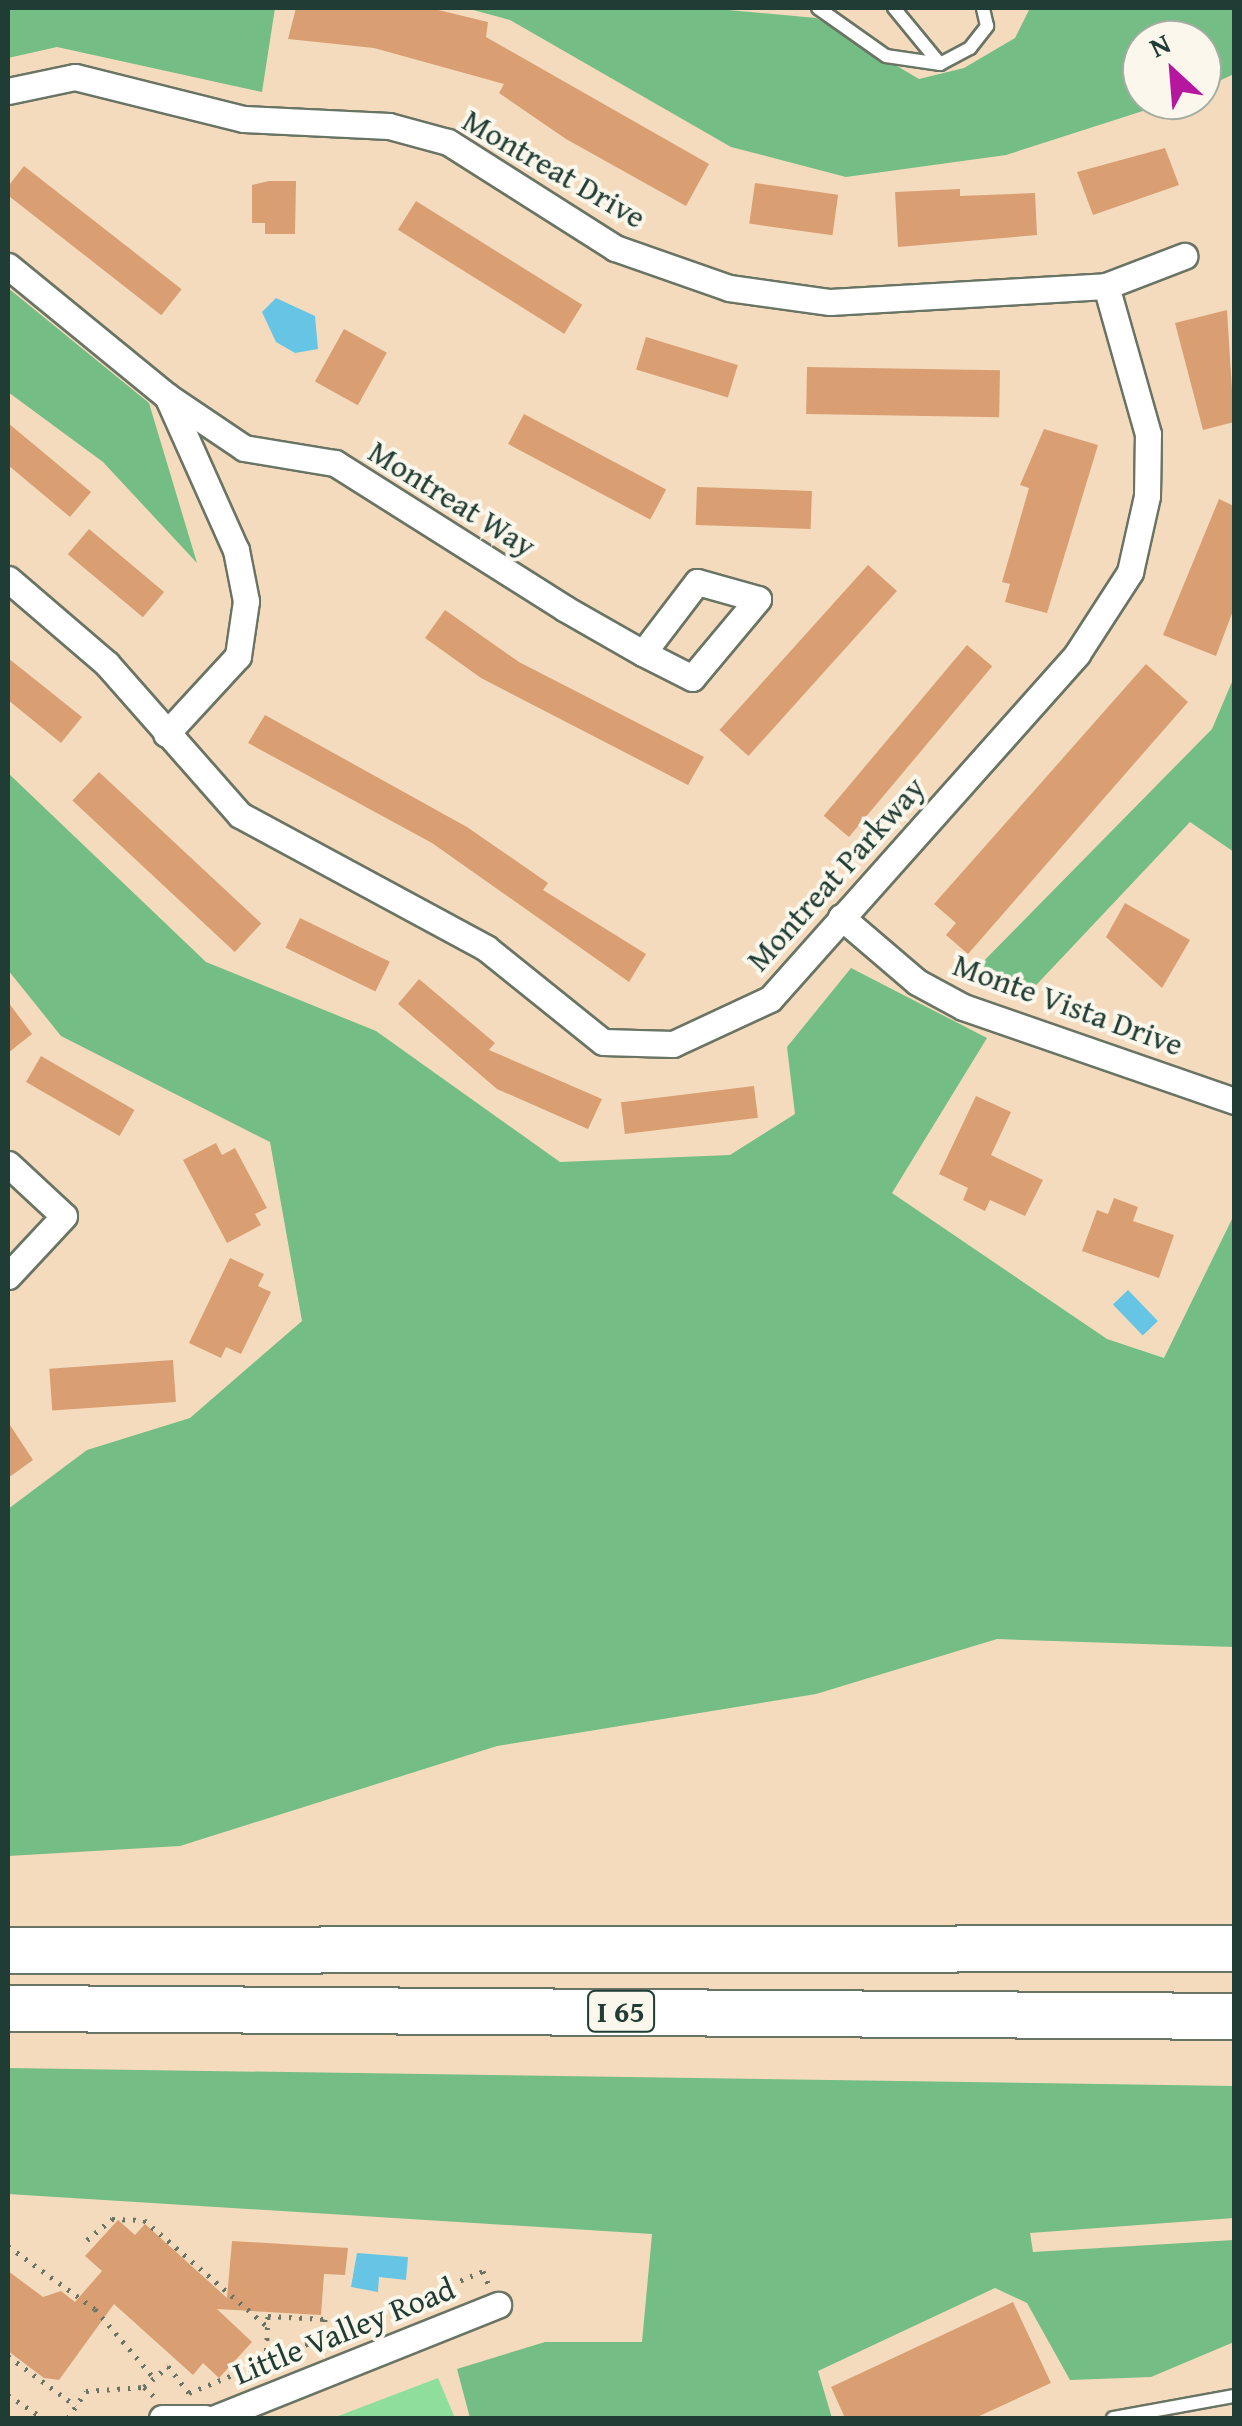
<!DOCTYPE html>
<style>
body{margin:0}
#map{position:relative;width:1242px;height:2426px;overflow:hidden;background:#f4dbbe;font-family:"Gentium Book Plus",serif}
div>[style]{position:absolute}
.green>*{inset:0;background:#90de9c}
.forest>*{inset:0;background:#74bd84}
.water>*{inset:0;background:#66c5e5;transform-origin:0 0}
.building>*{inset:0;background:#d99f72;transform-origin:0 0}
.path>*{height:5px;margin-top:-2.5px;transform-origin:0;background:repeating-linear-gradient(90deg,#6a7464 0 2.5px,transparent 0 10.5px)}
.roads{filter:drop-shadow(2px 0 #6a7464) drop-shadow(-2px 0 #6a7464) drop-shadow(0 2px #6a7464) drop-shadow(0 -2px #6a7464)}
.lane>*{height:12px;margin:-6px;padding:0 6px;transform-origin:6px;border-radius:6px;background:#fff}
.street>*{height:25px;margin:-12.5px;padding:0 12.5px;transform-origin:12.5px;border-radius:12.5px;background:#fff}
.highway>*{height:45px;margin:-22.5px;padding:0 22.5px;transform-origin:22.5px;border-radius:22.5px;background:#fff}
span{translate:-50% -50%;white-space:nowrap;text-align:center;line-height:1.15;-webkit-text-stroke:8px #fbf7ec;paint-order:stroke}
.shield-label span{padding:2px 8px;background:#fbf7ec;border:2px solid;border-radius:8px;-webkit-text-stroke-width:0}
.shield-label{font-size:30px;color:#1f3d34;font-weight:700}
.street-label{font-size:32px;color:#1f3d34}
.frame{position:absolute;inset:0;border:10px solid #1f3d34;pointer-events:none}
.north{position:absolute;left:1122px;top:20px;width:100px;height:100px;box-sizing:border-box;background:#fbf7ec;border:2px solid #a3ada2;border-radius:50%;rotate:334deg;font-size:28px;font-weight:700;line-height:40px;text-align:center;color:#1f3d34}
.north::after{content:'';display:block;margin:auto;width:35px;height:45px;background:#b5179e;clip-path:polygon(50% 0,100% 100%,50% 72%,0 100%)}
</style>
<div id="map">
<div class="green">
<div style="clip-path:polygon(438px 2378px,455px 2418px,333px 2418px)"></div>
</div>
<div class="forest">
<div style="clip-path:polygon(8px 8px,275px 8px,262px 92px,57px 47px,8px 58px)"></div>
<div style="clip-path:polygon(466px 8px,706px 8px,816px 18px,919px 79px,964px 68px,1015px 38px,1030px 8px,1234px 8px,1234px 74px,1202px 89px,1202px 40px,1142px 40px,1142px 100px,1177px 100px,1006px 155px,846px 177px,731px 147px,510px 20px)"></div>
<div style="clip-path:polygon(8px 288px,149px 403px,197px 563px,103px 462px,8px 392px)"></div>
<div style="clip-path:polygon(1234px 677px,1234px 852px,1190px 822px,1023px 999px,968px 977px,1212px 729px)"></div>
<div style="clip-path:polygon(8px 773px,206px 962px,376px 1031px,560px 1162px,730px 1155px,795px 1114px,787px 1047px,851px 968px,987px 1038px,892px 1193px,1107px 1339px,1164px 1358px,1234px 1215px,1234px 1647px,997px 1639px,816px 1694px,497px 1746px,180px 1846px,8px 1856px,8px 1509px,87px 1450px,190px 1418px,302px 1321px,270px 1142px,61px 1036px,8px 970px)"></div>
<div style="clip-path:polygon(8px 2068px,1234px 2086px,1234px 2218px,1030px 2233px,1033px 2252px,1234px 2240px,1234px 2342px,1151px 2377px,1070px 2380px,1027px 2303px,995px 2288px,818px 2371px,832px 2418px,470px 2418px,457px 2369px,545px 2342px,642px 2342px,652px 2234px,8px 2194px)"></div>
</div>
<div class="water">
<div style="clip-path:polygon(276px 298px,315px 316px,318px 349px,295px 353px,276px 342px,262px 312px)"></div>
<div style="left:1128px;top:1290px;width:43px;height:21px;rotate:46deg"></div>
<div style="clip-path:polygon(357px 2253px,408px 2257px,406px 2280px,379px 2277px,378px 2292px,351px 2287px)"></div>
</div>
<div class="building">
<div style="clip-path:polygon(296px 8px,430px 8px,488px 22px,486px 37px,709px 164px,686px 206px,566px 139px,499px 93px,504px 84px,374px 48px,288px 39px)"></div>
<div style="clip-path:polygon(1165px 148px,1179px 185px,1093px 215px,1077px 172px)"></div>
<div style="left:24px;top:166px;width:200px;height:33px;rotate:38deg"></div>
<div style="clip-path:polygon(269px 181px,296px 181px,295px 234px,265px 234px,265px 223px,252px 223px,252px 185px)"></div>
<div style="left:755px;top:183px;width:84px;height:41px;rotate:8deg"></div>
<div style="clip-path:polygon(960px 189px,960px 196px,1035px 193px,1037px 235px,898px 247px,895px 192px)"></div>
<div style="left:416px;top:201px;width:196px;height:34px;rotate:32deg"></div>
<div style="clip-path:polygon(1227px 310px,1234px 422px,1203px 430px,1175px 323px)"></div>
<div style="left:344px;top:329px;width:49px;height:60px;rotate:29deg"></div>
<div style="left:646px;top:337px;width:96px;height:34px;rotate:17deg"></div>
<div style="left:807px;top:367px;width:193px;height:47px;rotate:1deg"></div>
<div style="left:524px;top:414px;width:161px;height:34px;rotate:28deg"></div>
<div style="clip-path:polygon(8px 423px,91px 492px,70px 517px,8px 465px)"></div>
<div style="clip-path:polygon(1044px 429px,1098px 445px,1047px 613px,1005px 602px,1010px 584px,1002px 582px,1029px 488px,1020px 485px)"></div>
<div style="left:697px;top:487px;width:115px;height:38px;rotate:2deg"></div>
<div style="clip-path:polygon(1219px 499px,1234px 506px,1234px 608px,1216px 656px,1163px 635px)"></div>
<div style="left:89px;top:529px;width:98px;height:33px;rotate:40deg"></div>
<div style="left:868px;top:565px;width:39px;height:222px;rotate:42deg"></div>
<div style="clip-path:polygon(445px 610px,519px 662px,704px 757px,688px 785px,481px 678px,425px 638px)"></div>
<div style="left:967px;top:645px;width:33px;height:223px;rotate:40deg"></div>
<div style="clip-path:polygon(8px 658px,82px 717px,61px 743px,8px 700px)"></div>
<div style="clip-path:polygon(1146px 664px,1188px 702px,968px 954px,946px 935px,956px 923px,934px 904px)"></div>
<div style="clip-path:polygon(265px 715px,467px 827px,548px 883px,543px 890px,646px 954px,629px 982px,432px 843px,248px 743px)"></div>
<div style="left:99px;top:772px;width:222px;height:39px;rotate:43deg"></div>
<div style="clip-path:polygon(1125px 903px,1190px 940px,1162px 988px,1106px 937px)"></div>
<div style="left:300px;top:918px;width:100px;height:33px;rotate:26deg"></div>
<div style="clip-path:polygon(419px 979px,495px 1043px,489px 1050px,602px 1099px,588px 1129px,497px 1089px,398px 1004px)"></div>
<div style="clip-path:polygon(8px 1002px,32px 1034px,8px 1053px)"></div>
<div style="left:41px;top:1056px;width:108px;height:30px;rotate:30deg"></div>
<div style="left:754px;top:1086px;width:32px;height:134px;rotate:83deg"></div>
<div style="clip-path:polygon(976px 1096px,1011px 1112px,991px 1155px,1043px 1180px,1025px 1216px,990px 1200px,985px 1211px,963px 1200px,968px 1188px,939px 1174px)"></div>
<div style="clip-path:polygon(216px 1143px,222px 1155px,235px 1148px,267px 1208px,255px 1214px,261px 1225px,227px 1243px,183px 1160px)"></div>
<div style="clip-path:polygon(1114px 1198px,1138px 1207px,1133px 1221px,1174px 1235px,1159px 1278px,1082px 1251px,1097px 1210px,1108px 1214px)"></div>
<div style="clip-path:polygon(230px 1258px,264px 1274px,258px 1286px,271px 1292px,241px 1354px,226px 1347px,221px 1358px,189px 1343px)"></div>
<div style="left:173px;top:1360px;width:42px;height:124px;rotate:86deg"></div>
<div style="clip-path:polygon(8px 1422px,33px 1460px,8px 1478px)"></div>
<div style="clip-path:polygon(118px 2220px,135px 2235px,145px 2224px,227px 2298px,232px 2241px,348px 2248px,345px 2275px,324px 2274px,321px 2315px,217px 2309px,252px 2342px,219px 2378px,203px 2363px,193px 2375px,114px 2304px,59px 2380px,44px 2378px,8px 2351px,8px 2271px,43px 2297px,61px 2291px,75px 2302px,102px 2271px,85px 2256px)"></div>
<div style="clip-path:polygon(1013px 2302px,1051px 2383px,975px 2418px,845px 2418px,831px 2387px)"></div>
</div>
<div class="path">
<div style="left:87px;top:2240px;width:33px;rotate:-40deg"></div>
<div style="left:112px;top:2219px;width:32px;rotate:2deg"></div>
<div style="left:144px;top:2220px;width:164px;rotate:40.8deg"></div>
<div style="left:8px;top:2246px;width:107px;rotate:35.9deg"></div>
<div style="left:95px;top:2309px;width:91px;rotate:49.5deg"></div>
<div style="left:8px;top:2356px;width:84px;rotate:36.3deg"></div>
<div style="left:266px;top:2361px;width:45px;rotate:-87.5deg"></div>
<div style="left:268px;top:2316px;width:57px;rotate:3deg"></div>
<div style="left:325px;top:2319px;width:18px;rotate:93deg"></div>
<div style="left:144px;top:2387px;width:32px;rotate:-41deg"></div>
<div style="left:168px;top:2366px;width:34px;rotate:52deg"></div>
<div style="left:189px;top:2393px;width:318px;rotate:-22.5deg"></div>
<div style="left:483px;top:2271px;width:16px;rotate:68deg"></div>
<div style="left:8px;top:2395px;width:42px;rotate:33.3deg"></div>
<div style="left:68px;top:2418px;width:32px;rotate:-56deg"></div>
<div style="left:86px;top:2391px;width:58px;rotate:-3.9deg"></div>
<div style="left:144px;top:2387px;width:16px;rotate:43deg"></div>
</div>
<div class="roads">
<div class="lane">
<div style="left:818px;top:8px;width:83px;rotate:35.2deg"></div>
<div style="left:886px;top:56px;width:55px;rotate:8.4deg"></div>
<div style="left:894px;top:8px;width:72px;rotate:50.6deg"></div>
<div style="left:940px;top:64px;width:34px;rotate:-28deg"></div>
<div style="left:970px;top:48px;width:28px;rotate:-52deg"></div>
<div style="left:987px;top:26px;width:18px;rotate:-103deg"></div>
<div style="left:1113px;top:2418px;width:123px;rotate:-10.3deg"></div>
</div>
<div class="street">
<div style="left:8px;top:91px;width:68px;rotate:-11.8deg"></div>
<div style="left:75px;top:77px;width:174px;rotate:14deg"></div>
<div style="left:244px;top:119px;width:145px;rotate:2.8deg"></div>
<div style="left:389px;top:126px;width:61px;rotate:15.2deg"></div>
<div style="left:448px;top:142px;width:198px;rotate:32.4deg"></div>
<div style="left:615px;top:248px;width:121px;rotate:19.3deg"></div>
<div style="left:729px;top:288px;width:102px;rotate:7.9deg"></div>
<div style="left:830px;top:302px;width:276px;rotate:-3.3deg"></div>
<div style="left:1106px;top:286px;width:84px;rotate:-21deg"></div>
<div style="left:8px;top:266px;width:205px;rotate:39.3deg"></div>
<div style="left:167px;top:396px;width:169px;rotate:65.9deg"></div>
<div style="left:236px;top:550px;width:52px;rotate:78.9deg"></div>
<div style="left:246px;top:601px;width:56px;rotate:98.3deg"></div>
<div style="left:238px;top:656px;width:106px;rotate:132.7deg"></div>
<div style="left:167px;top:396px;width:93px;rotate:34deg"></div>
<div style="left:244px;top:448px;width:92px;rotate:9.4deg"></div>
<div style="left:335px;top:463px;width:271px;rotate:32.3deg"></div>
<div style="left:564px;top:608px;width:91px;rotate:29.7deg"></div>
<div style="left:643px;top:653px;width:55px;rotate:27deg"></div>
<div style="left:692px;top:678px;width:103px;rotate:-50.1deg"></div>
<div style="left:758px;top:599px;width:63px;rotate:-164.4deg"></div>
<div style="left:697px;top:582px;width:89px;rotate:127.3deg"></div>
<div style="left:8px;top:579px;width:130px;rotate:40.6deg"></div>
<div style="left:107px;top:664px;width:201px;rotate:48.6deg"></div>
<div style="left:240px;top:815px;width:280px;rotate:28.4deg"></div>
<div style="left:486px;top:948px;width:150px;rotate:38.8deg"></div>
<div style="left:603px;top:1042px;width:70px;rotate:1.6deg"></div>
<div style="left:673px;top:1044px;width:107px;rotate:-24.9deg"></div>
<div style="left:770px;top:999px;width:462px;rotate:-48.3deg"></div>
<div style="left:1077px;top:654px;width:98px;rotate:-57.1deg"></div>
<div style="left:1130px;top:572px;width:78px;rotate:-77.4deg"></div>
<div style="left:1147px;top:496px;width:62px;rotate:-89.1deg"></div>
<div style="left:1148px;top:434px;width:154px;rotate:-105.8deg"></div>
<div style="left:841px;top:917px;width:100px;rotate:40.5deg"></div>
<div style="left:917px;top:982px;width:52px;rotate:28.5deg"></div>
<div style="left:963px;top:1007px;width:287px;rotate:19.1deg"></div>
<div style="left:8px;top:1164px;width:76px;rotate:42.9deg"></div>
<div style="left:64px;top:1216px;width:82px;rotate:133deg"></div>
<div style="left:162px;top:2418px;width:43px"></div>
<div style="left:215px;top:2418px;width:305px;rotate:-21.8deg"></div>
</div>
<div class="highway">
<div style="left:8px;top:1950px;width:1226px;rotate:-0.09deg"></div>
<div style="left:8px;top:2008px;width:1226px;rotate:0.37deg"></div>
</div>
</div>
<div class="shield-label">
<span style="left:621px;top:2011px">I 65</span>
</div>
<div class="street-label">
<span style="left:554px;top:169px;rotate:30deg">Montreat Drive</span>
<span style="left:452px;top:499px;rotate:32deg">Montreat Way</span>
<span style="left:836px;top:874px;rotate:-48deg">Montreat Parkway</span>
<span style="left:1068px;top:1005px;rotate:20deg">Monte Vista Drive</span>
<span style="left:344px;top:2331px;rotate:-22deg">Little Valley Road</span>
</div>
<div class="frame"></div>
<div class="north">N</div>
</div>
